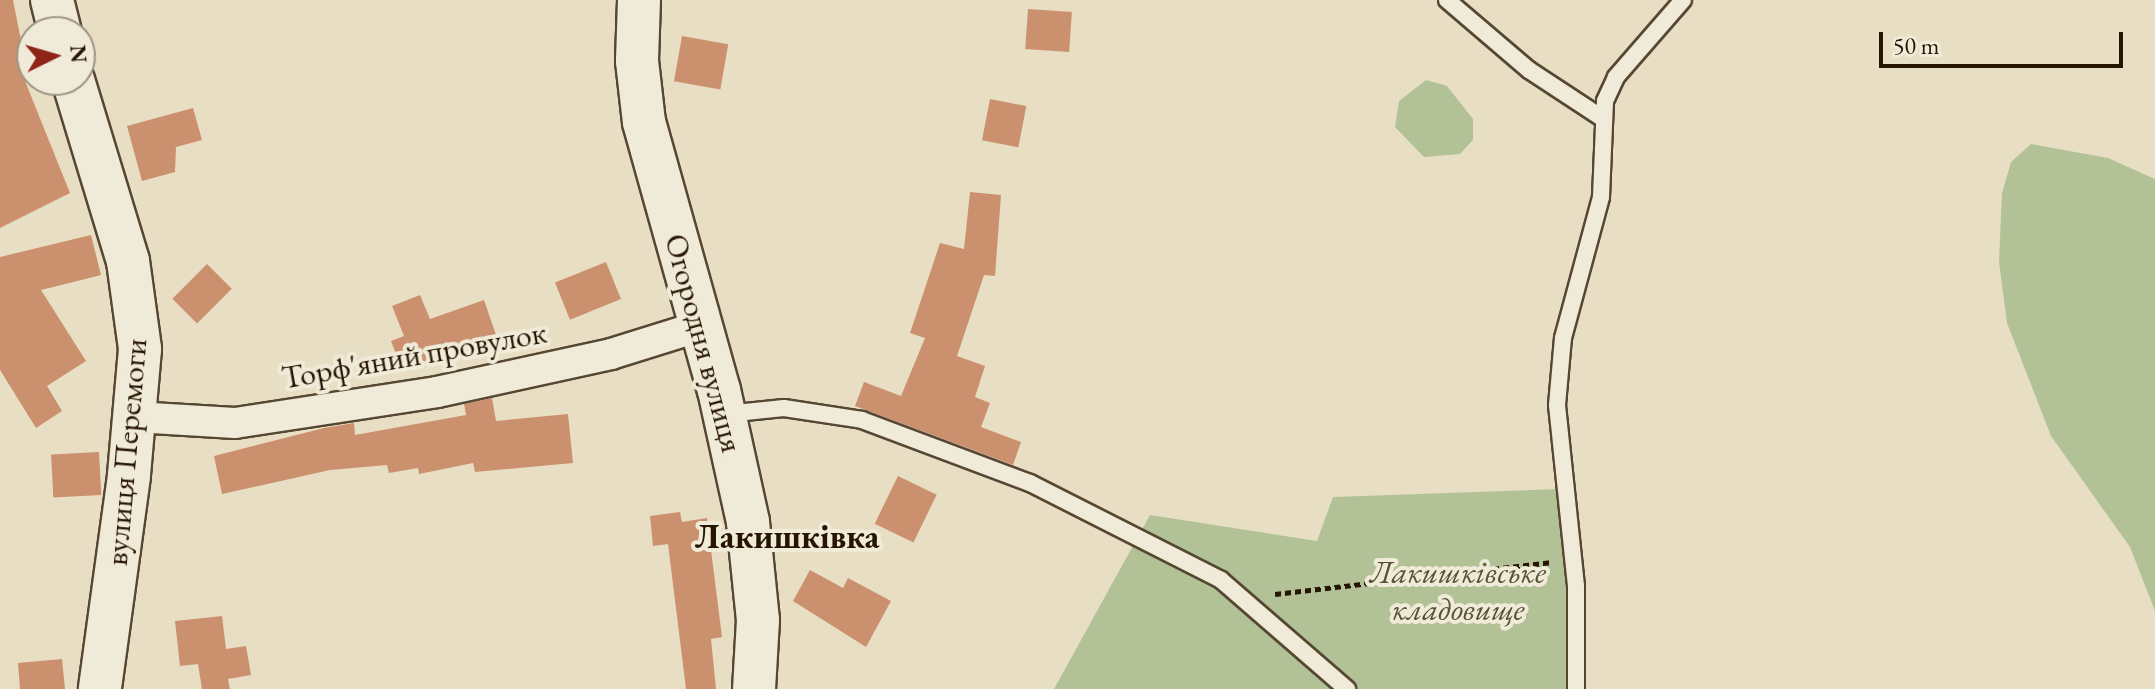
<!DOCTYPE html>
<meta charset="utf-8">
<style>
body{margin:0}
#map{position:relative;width:2155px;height:689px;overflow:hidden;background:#e8dec3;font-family:"EB Garamond",serif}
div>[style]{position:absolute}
.green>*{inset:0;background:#b2c296}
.building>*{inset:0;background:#cb916f;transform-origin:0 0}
.path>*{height:5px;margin-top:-2.5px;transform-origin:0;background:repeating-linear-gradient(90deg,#251501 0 6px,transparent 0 10px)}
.roads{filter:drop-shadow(2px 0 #564732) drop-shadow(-2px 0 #564732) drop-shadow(0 2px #564732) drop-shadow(0 -2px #564732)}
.lane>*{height:16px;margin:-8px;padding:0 8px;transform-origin:8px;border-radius:8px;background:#f0ead8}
.street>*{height:30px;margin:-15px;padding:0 15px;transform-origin:15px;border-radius:15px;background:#f0ead8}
.secondary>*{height:42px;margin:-21px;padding:0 21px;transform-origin:21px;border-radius:21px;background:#f0ead8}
span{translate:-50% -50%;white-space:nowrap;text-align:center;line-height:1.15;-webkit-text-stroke:8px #f0ead8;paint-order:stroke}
.street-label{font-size:32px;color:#251501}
.park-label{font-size:32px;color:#565235;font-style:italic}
.neighbourhood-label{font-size:34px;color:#251501;font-weight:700}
.north{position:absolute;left:16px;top:16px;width:80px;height:80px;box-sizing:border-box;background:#f0ead8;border:2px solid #9f9582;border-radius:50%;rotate:85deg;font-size:22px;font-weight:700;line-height:32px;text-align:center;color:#251501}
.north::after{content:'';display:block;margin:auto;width:28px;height:36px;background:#8f2418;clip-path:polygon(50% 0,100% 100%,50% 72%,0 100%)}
.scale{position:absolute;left:1879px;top:32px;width:244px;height:36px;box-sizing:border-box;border:4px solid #251501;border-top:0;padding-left:10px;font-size:24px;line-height:28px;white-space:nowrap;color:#251501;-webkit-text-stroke:6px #f0ead8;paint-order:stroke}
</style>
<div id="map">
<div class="green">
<div style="clip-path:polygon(1426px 80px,1447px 86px,1473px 119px,1473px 140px,1460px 154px,1424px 157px,1395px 127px,1399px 101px)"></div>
<div style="clip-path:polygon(2031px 144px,2108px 158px,2155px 179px,2155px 611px,2130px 547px,2051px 436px,2007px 323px,1999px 262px,2002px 193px,2011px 162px)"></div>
<div style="clip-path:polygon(1558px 489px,1567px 600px,1567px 689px,1054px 689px,1150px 515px,1317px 541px,1333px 497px)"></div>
</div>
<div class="building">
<div style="clip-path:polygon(0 0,13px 0,27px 70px,21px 71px,70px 193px,0 228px)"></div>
<div style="left:1028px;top:9px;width:44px;height:40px;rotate:4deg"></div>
<div style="left:682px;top:36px;width:47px;height:46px;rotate:10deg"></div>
<div style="left:990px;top:99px;width:37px;height:42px;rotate:11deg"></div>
<div style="clip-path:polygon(193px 108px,202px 140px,176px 147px,175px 172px,142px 181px,127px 126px)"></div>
<div style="clip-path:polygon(970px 192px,1001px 195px,995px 276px,984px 275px,957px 356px,985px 366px,975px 397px,990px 403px,981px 427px,1021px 442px,1013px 465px,855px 406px,864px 382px,901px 396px,925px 338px,910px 333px,940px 243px,964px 249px)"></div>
<div style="clip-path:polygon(91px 235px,101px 275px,41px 290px,86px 361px,47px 386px,62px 411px,36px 428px,0 370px,0 257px)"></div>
<div style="left:606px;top:262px;width:40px;height:55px;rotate:68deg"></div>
<div style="left:207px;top:264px;width:35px;height:49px;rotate:45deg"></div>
<div style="clip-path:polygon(420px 295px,430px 319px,484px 300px,496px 335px,402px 370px,391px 341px,404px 336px,392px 306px)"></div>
<div style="clip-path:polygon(492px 398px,496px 421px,568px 414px,573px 463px,475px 472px,473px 463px,419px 474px,418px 468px,389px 473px,387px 465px,330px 470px,222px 494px,214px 456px,324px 428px,354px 423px,355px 435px,466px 415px,464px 404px)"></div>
<div style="left:99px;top:452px;width:43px;height:48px;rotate:87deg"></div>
<div style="left:898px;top:476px;width:43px;height:53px;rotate:26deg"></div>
<div style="clip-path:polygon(680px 512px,682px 522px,707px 518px,722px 637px,711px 639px,716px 689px,686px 689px,668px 544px,653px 546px,650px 516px)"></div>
<div style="clip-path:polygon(810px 570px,843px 588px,848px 578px,891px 601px,866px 647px,793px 601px)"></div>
<div style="clip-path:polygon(222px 616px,226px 649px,246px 646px,251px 675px,228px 679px,230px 689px,202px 689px,198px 664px,180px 666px,175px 621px)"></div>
<div style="clip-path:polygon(62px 659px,65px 689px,20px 689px,18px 663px)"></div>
</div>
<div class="path">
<div style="left:1275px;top:594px;width:277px;rotate:-6.6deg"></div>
</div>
<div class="roads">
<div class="lane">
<div style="left:1447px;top:0;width:108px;rotate:40.5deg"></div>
<div style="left:1529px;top:70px;width:87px;rotate:33.3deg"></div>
<div style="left:726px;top:414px;width:58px;rotate:-5.9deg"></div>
<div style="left:784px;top:408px;width:79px;rotate:8.7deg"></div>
<div style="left:862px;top:420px;width:179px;rotate:20.6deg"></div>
<div style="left:1030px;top:483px;width:214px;rotate:26.9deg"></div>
<div style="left:1221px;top:580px;width:167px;rotate:40.9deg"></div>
<div style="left:1576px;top:689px;width:103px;rotate:-90deg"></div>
<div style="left:1576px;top:586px;width:182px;rotate:-96deg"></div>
<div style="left:1557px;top:405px;width:67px;rotate:-84.9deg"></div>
<div style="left:1563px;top:338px;width:146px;rotate:-74.9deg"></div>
<div style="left:1601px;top:197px;width:96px;rotate:-87.6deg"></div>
<div style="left:1605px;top:101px;width:26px;rotate:-65deg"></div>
<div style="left:1616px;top:77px;width:102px;rotate:-49deg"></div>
</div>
<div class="street">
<div style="left:135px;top:417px;width:100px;rotate:3.4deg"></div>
<div style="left:235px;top:423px;width:204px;rotate:-8.7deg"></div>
<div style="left:437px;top:392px;width:178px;rotate:-12.3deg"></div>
<div style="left:611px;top:354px;width:94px;rotate:-17.3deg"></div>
</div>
<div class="secondary">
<div style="left:52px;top:0;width:33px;rotate:76deg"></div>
<div style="left:639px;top:0;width:61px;rotate:91.9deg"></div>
<div style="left:637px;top:61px;width:61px;rotate:83.5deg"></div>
<div style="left:644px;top:122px;width:278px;rotate:74.4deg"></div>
<div style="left:719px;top:390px;width:135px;rotate:77.6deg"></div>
<div style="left:748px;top:522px;width:99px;rotate:84.2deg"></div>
<div style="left:758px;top:620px;width:69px;rotate:93.3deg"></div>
<div style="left:73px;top:80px;width:189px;rotate:73.1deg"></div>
<div style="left:128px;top:261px;width:89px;rotate:82.2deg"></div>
<div style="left:140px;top:349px;width:127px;rotate:95deg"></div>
<div style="left:129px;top:476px;width:215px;rotate:97.8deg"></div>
</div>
</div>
<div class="street-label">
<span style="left:704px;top:343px;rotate:75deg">Огородня вулиця</span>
<span style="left:414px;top:355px;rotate:-10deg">Торф'яний провулок</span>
<span style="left:126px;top:452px;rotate:-85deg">вулиця Перемоги</span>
</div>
<div class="park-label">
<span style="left:1458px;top:591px">Лакишківське<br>кладовище</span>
</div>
<div class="neighbourhood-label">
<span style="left:787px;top:537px">Лакишківка</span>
</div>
<div class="north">N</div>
<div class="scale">50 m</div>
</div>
